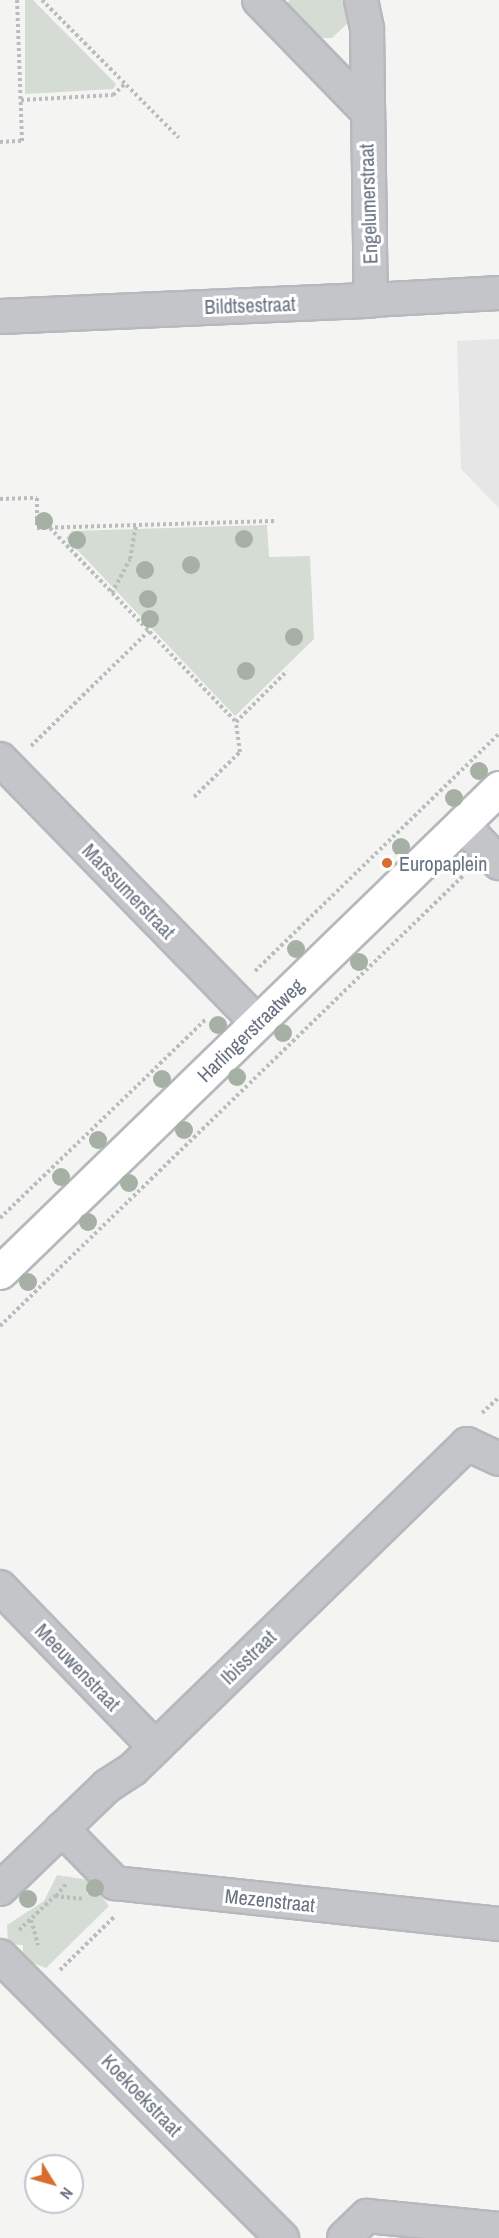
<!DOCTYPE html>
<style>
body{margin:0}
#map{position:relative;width:499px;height:2238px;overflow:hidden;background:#f4f5f2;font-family:"Archivo Narrow",sans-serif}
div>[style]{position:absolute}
.built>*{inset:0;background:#e5e6e5}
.green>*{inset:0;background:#d5dcd3}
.path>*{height:4px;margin-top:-2px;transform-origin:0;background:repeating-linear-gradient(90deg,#babcbe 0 3px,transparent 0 6px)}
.roads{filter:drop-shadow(2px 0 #b5b8bd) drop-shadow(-2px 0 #b5b8bd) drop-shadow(0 2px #b5b8bd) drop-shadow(0 -2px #b5b8bd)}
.minor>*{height:32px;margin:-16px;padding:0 16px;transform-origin:16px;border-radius:16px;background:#c3c5c9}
.tertiary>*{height:33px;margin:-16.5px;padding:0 16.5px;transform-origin:16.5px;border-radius:16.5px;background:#c3c5c9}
.secondary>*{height:33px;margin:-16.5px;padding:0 16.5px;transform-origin:16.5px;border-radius:16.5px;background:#fff}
.trees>*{width:18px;height:18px;margin:-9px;border-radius:50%;background:#a6b0a4}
.dots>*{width:16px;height:16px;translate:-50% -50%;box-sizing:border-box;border:3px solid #fff;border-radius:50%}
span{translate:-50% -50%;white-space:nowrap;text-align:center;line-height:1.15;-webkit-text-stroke:6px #fff;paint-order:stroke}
.street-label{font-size:20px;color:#667181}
.poi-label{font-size:20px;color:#667181}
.left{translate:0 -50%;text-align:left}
.north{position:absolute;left:24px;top:2154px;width:60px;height:60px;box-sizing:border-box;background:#fff;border:2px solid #c2c6cd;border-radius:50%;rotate:127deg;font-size:16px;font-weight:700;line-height:24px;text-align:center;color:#667181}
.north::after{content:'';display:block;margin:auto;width:21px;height:27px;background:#d76e30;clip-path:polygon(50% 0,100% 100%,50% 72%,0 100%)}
</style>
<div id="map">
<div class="built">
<div style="clip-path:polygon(499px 339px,499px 508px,461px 469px,457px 341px)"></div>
</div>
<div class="green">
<div style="clip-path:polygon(25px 0,33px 0,116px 84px,113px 89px,25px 94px)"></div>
<div style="clip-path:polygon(290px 0,343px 0,348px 23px,332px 38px,318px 38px,284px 6px)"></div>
<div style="clip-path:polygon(267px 525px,269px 557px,310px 556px,314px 639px,235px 716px,66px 538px,72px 531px)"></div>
<div style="clip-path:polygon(57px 1875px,89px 1880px,87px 1894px,101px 1896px,109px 1906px,46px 1968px,23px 1959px,23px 1945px,8px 1944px,7px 1925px,44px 1901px)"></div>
</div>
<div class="path">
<div style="left:42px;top:0;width:194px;rotate:45.2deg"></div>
<div style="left:21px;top:100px;width:92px;rotate:-3.1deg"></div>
<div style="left:113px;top:95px;width:16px;rotate:-43deg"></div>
<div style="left:0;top:142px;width:22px;rotate:-3deg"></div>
<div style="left:22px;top:141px;width:141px;rotate:-92deg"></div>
<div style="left:0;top:499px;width:37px;rotate:-2deg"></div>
<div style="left:37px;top:498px;width:30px;rotate:90deg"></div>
<div style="left:37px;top:528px;width:238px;rotate:-1.7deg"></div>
<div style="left:50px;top:528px;width:269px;rotate:46.2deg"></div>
<div style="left:112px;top:593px;width:38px;rotate:-62deg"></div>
<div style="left:130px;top:559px;width:35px;rotate:-80deg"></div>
<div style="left:31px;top:746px;width:165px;rotate:-44.3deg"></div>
<div style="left:194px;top:797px;width:64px;rotate:-44.4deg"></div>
<div style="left:240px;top:752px;width:30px;rotate:-98deg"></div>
<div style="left:236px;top:722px;width:72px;rotate:-45deg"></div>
<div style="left:255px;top:971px;width:340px;rotate:-44.2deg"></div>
<div style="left:0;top:1218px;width:286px;rotate:-44deg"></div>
<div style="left:0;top:1326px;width:647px;rotate:-44.19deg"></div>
<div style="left:482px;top:1413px;width:23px;rotate:-43deg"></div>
<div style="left:56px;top:1896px;width:17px;rotate:-50deg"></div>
<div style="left:31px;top:1920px;width:26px;rotate:74deg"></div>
<div style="left:19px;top:1930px;width:50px;rotate:-43.4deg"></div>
<div style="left:55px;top:1896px;width:27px;rotate:6deg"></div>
<div style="left:60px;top:1970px;width:77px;rotate:-44.5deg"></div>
</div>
<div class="roads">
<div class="minor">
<div style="left:259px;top:0;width:151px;rotate:45.8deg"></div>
<div style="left:361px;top:0;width:30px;rotate:78deg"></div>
<div style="left:367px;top:29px;width:271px;rotate:89.2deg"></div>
<div style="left:371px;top:300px;width:128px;rotate:-3.1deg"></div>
<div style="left:0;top:759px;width:369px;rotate:45.7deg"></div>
<div style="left:462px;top:824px;width:54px;rotate:46.5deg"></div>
<div style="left:0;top:1587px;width:223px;rotate:45.9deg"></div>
<div style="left:62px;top:1829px;width:76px;rotate:45.5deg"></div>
<div style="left:115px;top:1883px;width:386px;rotate:6.1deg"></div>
<div style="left:0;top:1889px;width:149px;rotate:-43.9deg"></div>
<div style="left:107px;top:1786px;width:31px;rotate:-33deg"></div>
<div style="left:133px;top:1769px;width:466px;rotate:-44.2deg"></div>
<div style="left:467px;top:1444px;width:35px;rotate:25deg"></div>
<div style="left:0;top:1956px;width:399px;rotate:45deg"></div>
<div style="left:344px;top:2238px;width:32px;rotate:-44deg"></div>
<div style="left:367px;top:2216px;width:133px;rotate:5.6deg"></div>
</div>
<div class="tertiary">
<div style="left:0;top:316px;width:371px;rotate:-2.5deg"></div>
</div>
<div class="secondary">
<div style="left:0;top:1272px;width:695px;rotate:-44.13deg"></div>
</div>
</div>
<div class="trees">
<div style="left:44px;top:521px"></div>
<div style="left:244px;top:539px"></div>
<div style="left:77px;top:540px"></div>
<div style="left:191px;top:565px"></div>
<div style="left:145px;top:570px"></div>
<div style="left:148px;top:599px"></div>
<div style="left:150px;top:619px"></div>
<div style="left:294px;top:637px"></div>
<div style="left:246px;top:671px"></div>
<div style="left:479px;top:771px"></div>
<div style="left:454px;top:798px"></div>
<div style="left:401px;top:847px"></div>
<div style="left:296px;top:949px"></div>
<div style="left:359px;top:962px"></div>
<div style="left:218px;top:1025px"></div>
<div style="left:283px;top:1033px"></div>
<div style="left:237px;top:1077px"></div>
<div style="left:162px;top:1079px"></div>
<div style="left:184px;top:1130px"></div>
<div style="left:98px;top:1140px"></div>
<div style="left:61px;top:1177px"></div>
<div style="left:129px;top:1183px"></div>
<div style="left:88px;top:1222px"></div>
<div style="left:28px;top:1282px"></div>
<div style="left:95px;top:1888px"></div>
<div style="left:28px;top:1899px"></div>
</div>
<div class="dots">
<div style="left:387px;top:863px;background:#d76e30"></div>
</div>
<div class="street-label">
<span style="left:368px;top:204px;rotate:-92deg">Engelumerstraat</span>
<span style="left:250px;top:305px;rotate:-2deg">Bildtsestraat</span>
<span style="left:129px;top:891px;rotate:46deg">Marssumerstraat</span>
<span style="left:250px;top:1030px;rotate:-44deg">Harlingerstraatweg</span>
<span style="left:248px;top:1657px;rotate:-44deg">Ibisstraat</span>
<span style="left:78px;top:1667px;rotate:46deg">Meeuwenstraat</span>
<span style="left:270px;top:1900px;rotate:6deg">Mezenstraat</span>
<span style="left:142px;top:2095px;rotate:46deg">Koekoekstraat</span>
</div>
<div class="poi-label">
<span class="left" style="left:399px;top:863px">Europaplein</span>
</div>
<div class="north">N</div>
</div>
